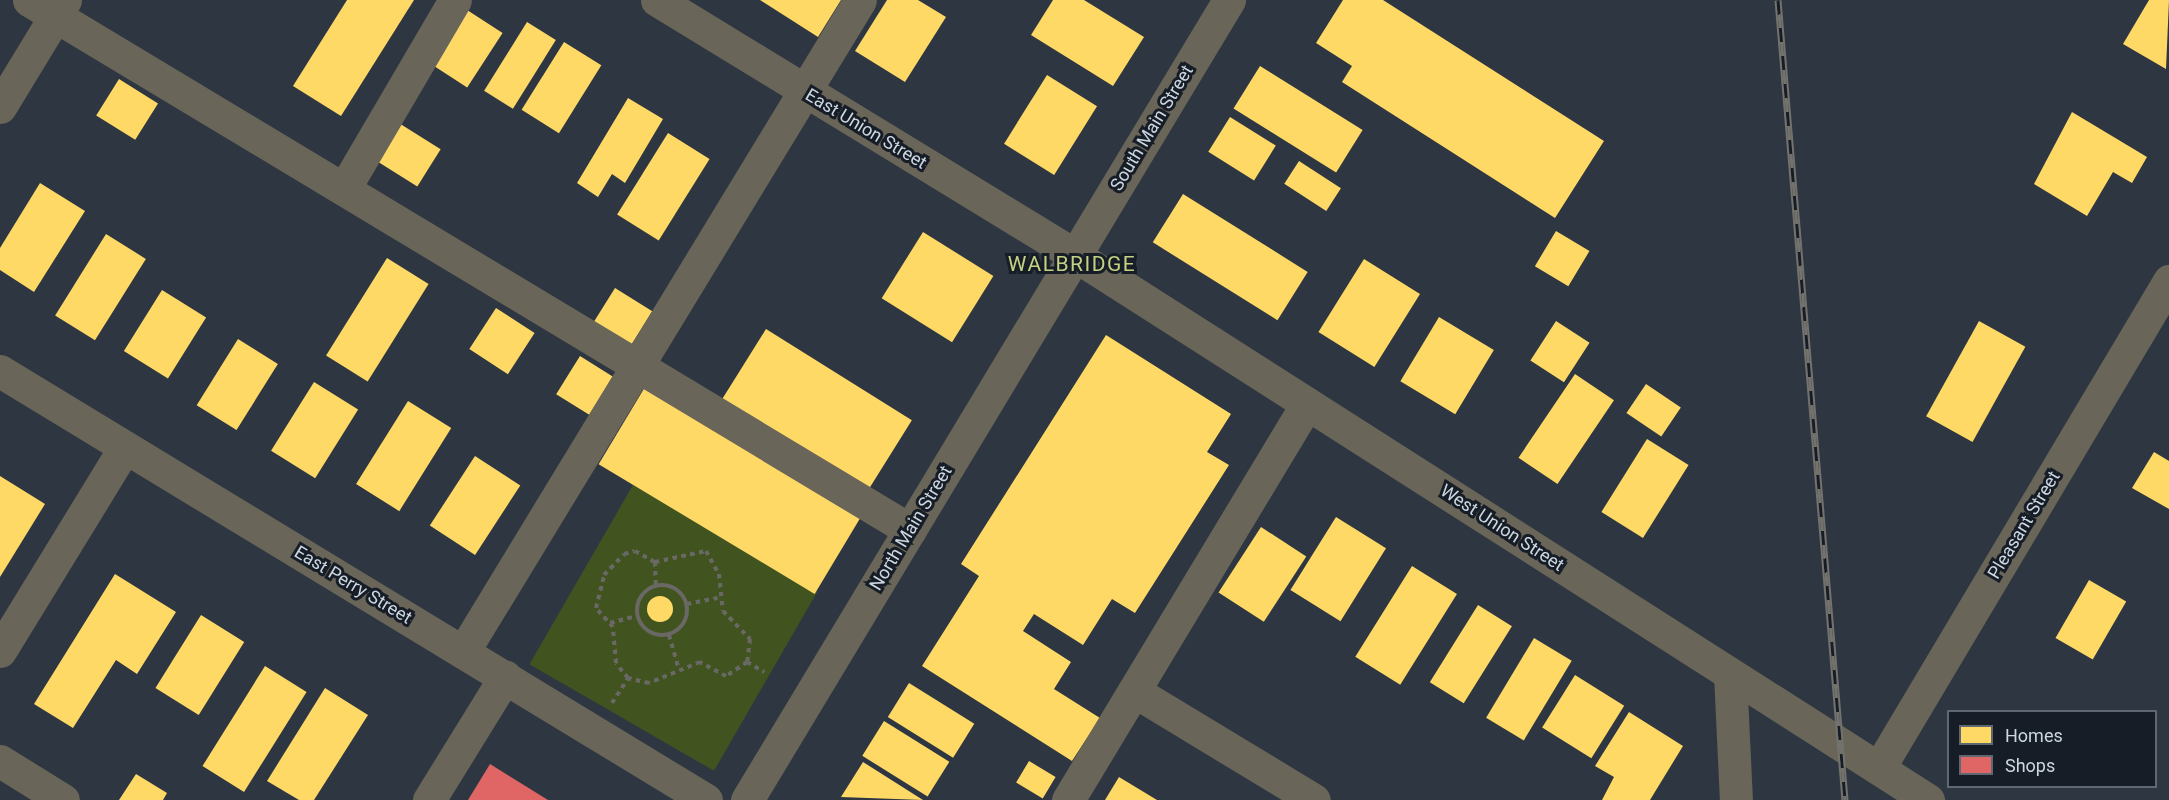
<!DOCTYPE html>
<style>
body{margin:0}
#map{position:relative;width:2169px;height:800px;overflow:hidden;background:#2e3741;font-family:Roboto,sans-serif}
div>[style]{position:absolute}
.green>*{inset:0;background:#415420;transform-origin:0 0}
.homes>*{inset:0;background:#ffd966;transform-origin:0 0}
.round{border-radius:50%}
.shops>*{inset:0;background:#e06666}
.path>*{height:4px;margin-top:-2px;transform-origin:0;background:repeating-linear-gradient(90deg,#696864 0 4.5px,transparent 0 9px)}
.path>.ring{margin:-2px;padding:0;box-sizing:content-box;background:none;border:4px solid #696864;border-radius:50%}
.minor>*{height:33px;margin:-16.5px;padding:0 16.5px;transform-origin:16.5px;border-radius:16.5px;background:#696558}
.rail>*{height:7px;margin-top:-3.5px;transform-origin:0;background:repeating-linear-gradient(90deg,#161d26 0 14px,#73726d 0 28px);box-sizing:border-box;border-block:2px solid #73726d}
span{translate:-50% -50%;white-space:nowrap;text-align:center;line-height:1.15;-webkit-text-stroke:6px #161d26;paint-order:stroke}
.street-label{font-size:18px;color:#ccd7e2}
.quarter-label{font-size:21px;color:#c4d083;letter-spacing:1.5px}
.legend{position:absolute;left:1947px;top:710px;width:210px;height:78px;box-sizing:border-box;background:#161d26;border:2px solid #5f6771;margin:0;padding:8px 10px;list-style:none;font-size:18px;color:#ccd7e2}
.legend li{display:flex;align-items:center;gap:12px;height:30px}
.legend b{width:30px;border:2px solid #5f6771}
</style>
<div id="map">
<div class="green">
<div style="left:633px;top:485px;width:213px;height:207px;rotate:30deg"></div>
</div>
<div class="homes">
<div style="clip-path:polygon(347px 0,414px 0,341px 116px,293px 86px)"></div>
<div style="clip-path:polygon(760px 0,841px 0,818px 37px)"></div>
<div style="clip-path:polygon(887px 0,918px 0,946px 17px,905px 82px,855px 51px)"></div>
<div style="clip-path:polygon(1053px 0,1084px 0,1144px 37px,1113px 86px,1031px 35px)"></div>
<div style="clip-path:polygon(1343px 0,1383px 0,1604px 141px,1555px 218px,1342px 82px,1352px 66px,1316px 43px)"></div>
<div style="clip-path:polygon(2149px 0,2169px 0,2166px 69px,2123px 44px)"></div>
<div style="left:464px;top:8px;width:46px;height:65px;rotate:33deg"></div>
<div style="left:527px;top:22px;width:34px;height:81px;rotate:32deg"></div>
<div style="left:564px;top:42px;width:44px;height:80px;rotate:32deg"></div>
<div style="left:1260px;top:66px;width:121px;height:50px;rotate:32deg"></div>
<div style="left:1047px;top:75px;width:59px;height:81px;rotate:32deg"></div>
<div style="left:119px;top:79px;width:46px;height:43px;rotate:32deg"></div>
<div style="clip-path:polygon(628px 98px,663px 119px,625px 183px,612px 174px,598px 197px,577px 183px)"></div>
<div style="clip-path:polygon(2072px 112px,2147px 157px,2132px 183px,2113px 172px,2087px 216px,2034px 184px)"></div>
<div style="left:1230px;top:117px;width:54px;height:41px;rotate:32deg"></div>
<div style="left:394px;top:120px;width:55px;height:44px;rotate:32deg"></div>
<div style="left:668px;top:133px;width:49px;height:96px;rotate:32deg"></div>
<div style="left:1299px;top:161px;width:50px;height:27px;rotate:33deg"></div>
<div style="clip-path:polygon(40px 183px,85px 211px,34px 292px,0 270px,0 248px)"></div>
<div style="left:1183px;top:194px;width:147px;height:57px;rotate:32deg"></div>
<div style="left:1556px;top:231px;width:39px;height:41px;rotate:31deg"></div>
<div style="left:923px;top:232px;width:83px;height:78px;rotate:32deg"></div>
<div style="left:106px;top:234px;width:47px;height:96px;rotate:32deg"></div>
<div style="left:387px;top:258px;width:49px;height:115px;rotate:32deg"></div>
<div style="left:1364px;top:259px;width:66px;height:86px;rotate:32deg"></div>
<div style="left:615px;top:288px;width:44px;height:49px;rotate:32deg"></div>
<div style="left:162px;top:290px;width:52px;height:72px;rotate:32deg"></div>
<div style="left:496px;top:308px;width:46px;height:49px;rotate:33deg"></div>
<div style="left:1439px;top:317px;width:64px;height:75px;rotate:31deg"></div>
<div style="left:1556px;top:321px;width:40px;height:47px;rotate:33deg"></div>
<div style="left:1979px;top:321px;width:53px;height:109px;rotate:29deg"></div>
<div style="left:766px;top:329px;width:172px;height:90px;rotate:32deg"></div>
<div style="clip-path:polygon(1106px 335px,1231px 414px,1207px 452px,1229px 465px,1135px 613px,1112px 599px,1083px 645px,1034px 614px,1023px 631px,1071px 662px,1054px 689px,1100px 718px,1072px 761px,922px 666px,979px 576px,961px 564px)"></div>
<div style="left:238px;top:339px;width:47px;height:78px;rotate:32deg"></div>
<div style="left:580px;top:356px;width:39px;height:45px;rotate:32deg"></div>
<div style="left:1575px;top:374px;width:47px;height:101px;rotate:34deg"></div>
<div style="left:314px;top:382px;width:52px;height:81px;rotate:32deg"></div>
<div style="left:1646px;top:384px;width:42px;height:35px;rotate:34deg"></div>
<div style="left:645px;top:387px;width:252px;height:90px;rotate:31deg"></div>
<div style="left:408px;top:401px;width:51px;height:98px;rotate:32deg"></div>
<div style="left:1647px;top:439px;width:49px;height:86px;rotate:32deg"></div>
<div style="clip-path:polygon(2154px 452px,2169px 461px,2169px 509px,2132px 488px)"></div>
<div style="left:475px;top:456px;width:54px;height:83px;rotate:33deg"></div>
<div style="clip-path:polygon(0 476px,45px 504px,0 577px)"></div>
<div style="left:1336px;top:517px;width:59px;height:86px;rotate:32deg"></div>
<div style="left:1261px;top:527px;width:54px;height:78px;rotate:33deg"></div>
<div style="left:1412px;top:566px;width:53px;height:107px;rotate:32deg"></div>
<div style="clip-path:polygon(115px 574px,176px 612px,137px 674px,116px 660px,73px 728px,34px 704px)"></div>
<div style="left:2089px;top:580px;width:43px;height:67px;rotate:30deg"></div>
<div class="round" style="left:647px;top:596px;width:26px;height:26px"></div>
<div style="left:1478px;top:605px;width:40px;height:91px;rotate:32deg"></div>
<div style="left:201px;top:615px;width:51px;height:86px;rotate:32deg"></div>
<div style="left:1534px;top:638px;width:44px;height:93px;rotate:31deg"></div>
<div style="left:265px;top:666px;width:49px;height:118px;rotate:32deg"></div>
<div style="left:1575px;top:675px;width:58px;height:62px;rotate:32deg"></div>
<div style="left:909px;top:683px;width:77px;height:40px;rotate:32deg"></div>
<div style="clip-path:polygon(325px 688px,368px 715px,314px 800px,299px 800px,267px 781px)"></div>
<div style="clip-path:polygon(1629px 712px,1683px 746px,1650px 800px,1602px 800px,1614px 777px,1595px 766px)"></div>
<div style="left:884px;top:721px;width:77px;height:41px;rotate:32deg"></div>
<div style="left:1029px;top:761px;width:31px;height:25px;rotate:31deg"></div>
<div style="clip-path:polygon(863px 762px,923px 800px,841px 797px)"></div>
<div style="clip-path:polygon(136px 774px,167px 793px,163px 800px,119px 800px)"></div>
<div style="clip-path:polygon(1119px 777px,1157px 800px,1105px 800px)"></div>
</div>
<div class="shops">
<div style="clip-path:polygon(490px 764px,548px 800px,468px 800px)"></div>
</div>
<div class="path">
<div style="left:635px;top:551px;width:23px;rotate:29deg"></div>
<div style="left:655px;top:562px;width:52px;rotate:-12.2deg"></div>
<div style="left:706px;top:551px;width:26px;rotate:61deg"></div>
<div style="left:719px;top:574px;width:37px;rotate:84deg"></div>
<div style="left:723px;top:611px;width:39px;rotate:46deg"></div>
<div style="left:750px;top:639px;width:23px;rotate:97deg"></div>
<div style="left:747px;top:662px;width:25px;rotate:146deg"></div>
<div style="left:726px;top:676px;width:30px;rotate:-152deg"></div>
<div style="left:700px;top:662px;width:55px;rotate:157.6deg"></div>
<div style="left:649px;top:683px;width:22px;rotate:-167deg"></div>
<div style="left:628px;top:678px;width:19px;rotate:-129deg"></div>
<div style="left:616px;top:663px;width:36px;rotate:-95deg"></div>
<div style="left:613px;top:627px;width:25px;rotate:-132deg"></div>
<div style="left:596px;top:608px;width:34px;rotate:-76deg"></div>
<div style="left:604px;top:575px;width:29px;rotate:-46deg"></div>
<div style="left:624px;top:554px;width:11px;rotate:-15deg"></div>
<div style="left:655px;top:562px;width:24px;rotate:88deg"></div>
<div class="ring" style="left:637px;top:585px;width:46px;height:46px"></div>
<div style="left:687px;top:604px;width:31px;rotate:-11deg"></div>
<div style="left:610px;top:623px;width:28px;rotate:-15deg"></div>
<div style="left:669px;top:635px;width:33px;rotate:74deg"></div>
<div style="left:747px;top:662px;width:20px;rotate:30deg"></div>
<div style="left:612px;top:703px;width:30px;rotate:-57deg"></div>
</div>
<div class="minor">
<div style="left:29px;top:0;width:1028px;rotate:31.03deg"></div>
<div style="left:657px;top:0;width:491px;rotate:31.4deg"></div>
<div style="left:1076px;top:256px;width:1011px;rotate:32.56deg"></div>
<div style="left:0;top:107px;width:125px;rotate:-58.7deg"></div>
<div style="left:344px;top:189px;width:219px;rotate:-59.6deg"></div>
<div style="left:0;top:371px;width:826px;rotate:31.28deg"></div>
<div style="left:0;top:651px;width:239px;rotate:-58.5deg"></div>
<div style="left:463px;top:652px;width:763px;rotate:-58.66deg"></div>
<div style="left:1730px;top:674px;width:126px;rotate:87.3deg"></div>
<div style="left:1134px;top:691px;width:210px;rotate:31.2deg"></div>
<div style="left:0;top:761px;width:74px;rotate:31.8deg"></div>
<div style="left:1879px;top:768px;width:567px;rotate:-59.23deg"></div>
<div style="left:429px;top:800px;width:145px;rotate:-58.3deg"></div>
<div style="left:747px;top:800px;width:934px;rotate:-58.93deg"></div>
<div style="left:1068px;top:800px;width:463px;rotate:-58.9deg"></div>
</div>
<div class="rail">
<div style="left:1778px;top:0;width:803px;rotate:85.21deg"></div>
</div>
<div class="street-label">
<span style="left:1152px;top:128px;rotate:-59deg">South Main Street</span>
<span style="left:866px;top:129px;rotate:31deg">East Union Street</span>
<span style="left:2024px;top:525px;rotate:-59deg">Pleasant Street</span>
<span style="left:911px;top:528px;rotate:-59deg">North Main Street</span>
<span style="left:1502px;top:528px;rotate:33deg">West Union Street</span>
<span style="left:353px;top:585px;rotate:31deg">East Perry Street</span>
</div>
<div class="quarter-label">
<span style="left:1072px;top:264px">WALBRIDGE</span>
</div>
<ul class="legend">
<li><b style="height:16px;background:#ffd966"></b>Homes</li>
<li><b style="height:16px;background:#e06666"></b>Shops</li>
</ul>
</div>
